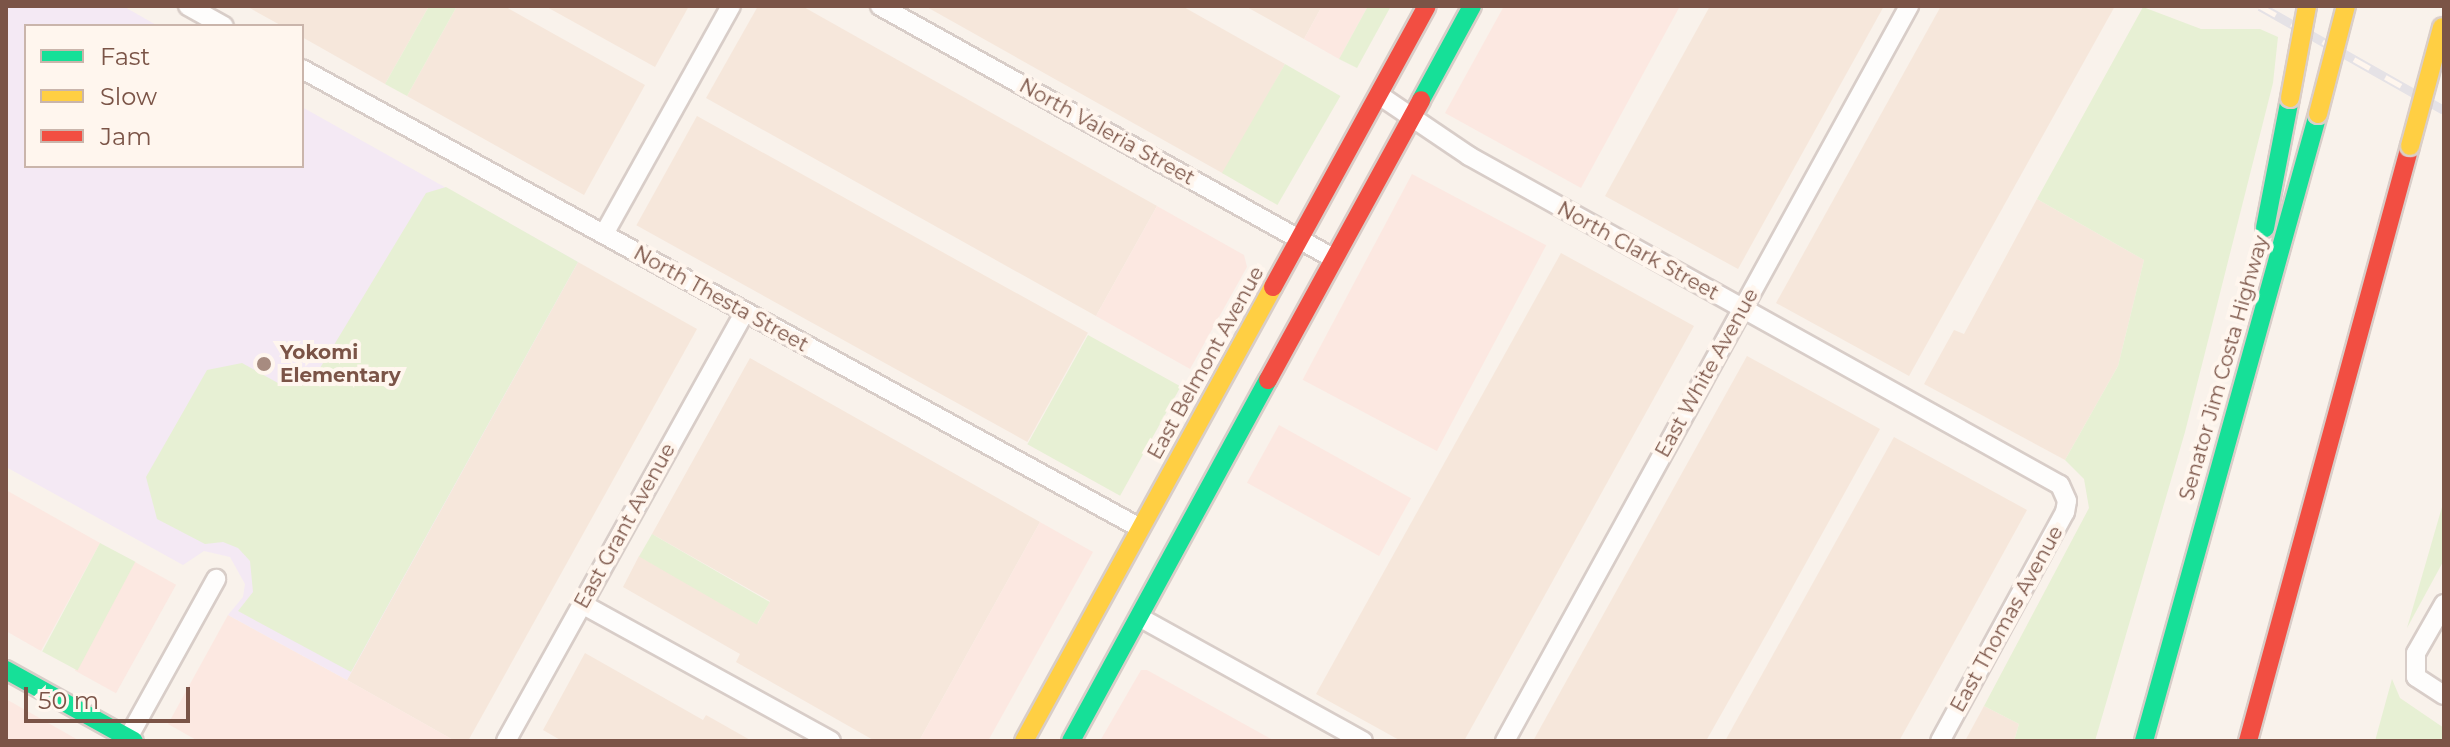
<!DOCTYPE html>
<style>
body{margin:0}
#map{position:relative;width:2450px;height:747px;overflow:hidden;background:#f9f2eb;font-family:Montserrat,sans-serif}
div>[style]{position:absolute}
.residential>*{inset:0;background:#f6e7db;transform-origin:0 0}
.commercial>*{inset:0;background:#fce8e1;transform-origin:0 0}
.education>*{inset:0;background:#f4e9f4}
.green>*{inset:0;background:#e7f0d4;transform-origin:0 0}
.roads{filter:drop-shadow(2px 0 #d8cdc8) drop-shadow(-2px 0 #d8cdc8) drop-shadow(0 2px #d8cdc8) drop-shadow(0 -2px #d8cdc8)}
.street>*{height:18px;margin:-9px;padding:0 9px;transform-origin:9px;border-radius:9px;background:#fefdfc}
.fast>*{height:18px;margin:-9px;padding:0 9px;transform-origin:9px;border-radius:9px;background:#16e098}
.slow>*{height:18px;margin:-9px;padding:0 9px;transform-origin:9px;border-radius:9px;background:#ffcf43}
.jam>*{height:18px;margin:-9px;padding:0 9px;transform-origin:9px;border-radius:9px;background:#f24e42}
.rail>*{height:9px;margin-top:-4.5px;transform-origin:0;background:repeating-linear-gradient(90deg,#fff6ee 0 18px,#e5e2e6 0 36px);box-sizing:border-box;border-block:2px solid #e5e2e6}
.bridges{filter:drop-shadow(2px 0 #dacec8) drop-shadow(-2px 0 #dacec8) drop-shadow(0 2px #dacec8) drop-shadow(0 -2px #dacec8)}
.slow-bridge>*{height:18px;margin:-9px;padding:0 9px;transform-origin:9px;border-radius:9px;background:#ffcf43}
.dots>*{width:22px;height:22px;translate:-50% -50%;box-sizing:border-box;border:4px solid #fff6ee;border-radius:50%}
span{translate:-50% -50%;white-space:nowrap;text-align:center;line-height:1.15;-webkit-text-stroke:8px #fff6ee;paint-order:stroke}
.street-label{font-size:20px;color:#7b5447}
.poi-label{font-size:20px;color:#7b5447;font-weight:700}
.left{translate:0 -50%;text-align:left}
.frame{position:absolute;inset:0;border:8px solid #7b5447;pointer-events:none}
.legend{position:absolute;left:24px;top:24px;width:280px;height:144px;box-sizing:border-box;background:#fff6ee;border:2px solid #cab5ab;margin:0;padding:10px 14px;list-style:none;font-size:24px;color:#7b5447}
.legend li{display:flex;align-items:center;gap:16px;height:40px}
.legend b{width:40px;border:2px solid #cab5ab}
.scale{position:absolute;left:24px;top:687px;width:166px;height:36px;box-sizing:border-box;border:4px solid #7b5447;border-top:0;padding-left:10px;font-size:24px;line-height:28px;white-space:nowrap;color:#7b5447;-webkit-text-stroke:6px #fff6ee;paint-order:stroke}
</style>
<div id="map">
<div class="residential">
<div style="clip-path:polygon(246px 6px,429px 6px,385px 84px,302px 37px,302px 26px,282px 26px)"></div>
<div style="clip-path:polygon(457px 6px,504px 6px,645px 85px,584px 195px,407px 96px)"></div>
<div style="clip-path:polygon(545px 6px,689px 6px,655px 67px)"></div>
<div style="clip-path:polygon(758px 6px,802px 6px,1157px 206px,1096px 316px,706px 98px)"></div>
<div style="clip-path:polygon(925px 6px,1182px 6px,1285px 64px,1224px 174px)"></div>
<div style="clip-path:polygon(1245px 6px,1322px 6px,1304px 39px)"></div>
<div style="clip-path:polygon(1710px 6px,1884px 6px,1738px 269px,1605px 196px)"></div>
<div style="clip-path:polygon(1941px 6px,2115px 6px,1909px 376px,1776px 303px)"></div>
<div style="left:697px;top:116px;width:447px;height:125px;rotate:29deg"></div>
<div style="clip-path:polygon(2037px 199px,2144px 260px,2118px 366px,2065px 460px,1924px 384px,1954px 330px,1964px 334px)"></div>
<div style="clip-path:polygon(1561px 253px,1694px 326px,1464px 741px,1401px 741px,1316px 694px)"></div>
<div style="clip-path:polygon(578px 262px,697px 329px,468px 741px,455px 741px,347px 680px)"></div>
<div style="clip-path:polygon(1747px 356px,1880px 429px,1770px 628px,1706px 741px,1533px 741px)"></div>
<div style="clip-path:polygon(750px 358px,1040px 522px,919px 741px,875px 741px,736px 662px,740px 654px,623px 587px,639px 556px,758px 623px,770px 601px,652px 534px)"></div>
<div style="clip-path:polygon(1894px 437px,2027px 510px,1966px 621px,1899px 741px,1725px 741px)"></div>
<div style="clip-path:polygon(585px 653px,703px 720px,706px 715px,752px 741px,562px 741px,543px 730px)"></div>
<div style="clip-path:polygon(1984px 706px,2019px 724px,2014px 741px,1965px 741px)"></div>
</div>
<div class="commercial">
<div style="clip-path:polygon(1322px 6px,1368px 6px,1339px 59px,1304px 39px)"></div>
<div style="clip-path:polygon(1504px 6px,1680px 6px,1581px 188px,1445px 113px)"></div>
<div style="left:1412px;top:174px;width:152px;height:233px;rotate:28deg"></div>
<div style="clip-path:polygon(1157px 206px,1244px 255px,1247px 267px,1190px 369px,1096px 316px)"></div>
<div style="left:1279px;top:425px;width:151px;height:66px;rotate:29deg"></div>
<div style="clip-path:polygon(6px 490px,100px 543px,41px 651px,6px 631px)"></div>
<div style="clip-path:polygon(1040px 522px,1093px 552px,988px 741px,919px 741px)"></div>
<div style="left:135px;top:562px;width:47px;height:124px;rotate:29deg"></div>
<div style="clip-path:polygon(228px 615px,347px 680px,455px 741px,198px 741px,168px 724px)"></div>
<div style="clip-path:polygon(1141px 670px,1147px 670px,1273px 740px,1100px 741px)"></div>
<div style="clip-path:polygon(6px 699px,80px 741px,6px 741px)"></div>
</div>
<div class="education">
<div style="clip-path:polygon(6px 6px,123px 6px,158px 26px,26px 26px,26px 166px,302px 166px,302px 107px,578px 262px,347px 680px,228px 615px,243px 597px,245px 584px,230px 557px,204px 551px,183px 565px,6px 467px)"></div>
</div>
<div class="green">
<div style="clip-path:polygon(429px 6px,457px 6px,407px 96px,385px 84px)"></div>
<div style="clip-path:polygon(1368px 6px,1391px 6px,1357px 68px,1339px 59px)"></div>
<div style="clip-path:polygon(2143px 7px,2201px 29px,2260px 29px,2278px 37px,2273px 83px,2185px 432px,2095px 741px,2014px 741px,2019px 724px,1984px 706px,2089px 508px,2084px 479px,2065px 460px,2118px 366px,2144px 260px,2037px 199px)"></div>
<div style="left:1285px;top:64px;width:64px;height:126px;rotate:30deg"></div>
<div style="clip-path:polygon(446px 187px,578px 262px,351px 672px,238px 611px,253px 592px,250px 561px,238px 548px,223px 542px,205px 544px,157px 519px,146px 477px,207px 370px,242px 363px,278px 383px,317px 373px,426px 193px)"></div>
<div style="left:1088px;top:335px;width:106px;height:125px;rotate:29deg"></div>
<div style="clip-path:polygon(2444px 500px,2444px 560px,2407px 628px)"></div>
<div style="left:652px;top:534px;width:136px;height:26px;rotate:30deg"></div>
<div style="left:100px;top:543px;width:40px;height:123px;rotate:28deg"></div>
<div style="clip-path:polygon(2392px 679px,2400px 698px,2444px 728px,2444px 741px,2375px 741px)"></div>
</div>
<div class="roads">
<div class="street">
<div style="left:188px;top:6px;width:41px;rotate:29.1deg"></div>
<div style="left:880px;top:6px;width:518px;rotate:29.09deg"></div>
<div style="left:302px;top:69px;width:955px;rotate:28.71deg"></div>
<div style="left:1379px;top:95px;width:109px;rotate:34.1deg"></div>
<div style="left:1469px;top:156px;width:676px;rotate:29.1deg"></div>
<div style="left:2060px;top:485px;width:17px;rotate:66deg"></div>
<div style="left:2067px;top:501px;width:11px;rotate:100deg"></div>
<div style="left:2065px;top:512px;width:261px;rotate:118.6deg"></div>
<div style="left:604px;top:234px;width:261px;rotate:-60.9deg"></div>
<div style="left:582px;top:604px;width:284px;rotate:28.8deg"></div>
<div style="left:2444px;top:604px;width:56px;rotate:119.7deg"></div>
<div style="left:2416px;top:653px;width:24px;rotate:90deg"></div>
<div style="left:2416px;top:677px;width:33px;rotate:33deg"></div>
<div style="left:1139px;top:617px;width:256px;rotate:29deg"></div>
<div style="left:128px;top:738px;width:182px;rotate:-61deg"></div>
<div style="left:506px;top:741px;width:491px;rotate:-60.9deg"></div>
<div style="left:1505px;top:741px;width:839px;rotate:-61.2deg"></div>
</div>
<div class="fast">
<div style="left:1421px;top:100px;width:107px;rotate:-61.5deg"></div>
<div style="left:2265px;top:228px;width:132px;rotate:-79.1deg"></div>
<div style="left:6px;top:670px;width:146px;rotate:29deg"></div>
<div style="left:1071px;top:741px;width:411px;rotate:-61.4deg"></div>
<div style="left:2144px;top:741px;width:651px;rotate:-74.49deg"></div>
</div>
<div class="slow">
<div style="left:1024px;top:741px;width:518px;rotate:-61.26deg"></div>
</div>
<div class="jam">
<div style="left:1273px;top:287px;width:320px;rotate:-61.3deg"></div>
<div style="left:1268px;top:380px;width:319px;rotate:-61.3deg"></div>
<div style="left:2248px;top:741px;width:617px;rotate:-74.77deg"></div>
</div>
</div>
<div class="rail">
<div style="left:2260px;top:6px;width:211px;rotate:29.5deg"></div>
</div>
<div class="bridges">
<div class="slow-bridge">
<div style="left:2290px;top:98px;width:94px;rotate:-79.5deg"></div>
<div style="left:2318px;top:114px;width:112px;rotate:-75.5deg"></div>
<div style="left:2410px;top:146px;width:123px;rotate:-74.9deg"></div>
</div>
</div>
<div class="dots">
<div style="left:264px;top:364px;background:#a78b80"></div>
</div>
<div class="street-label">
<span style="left:1107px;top:132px;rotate:29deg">North Valeria Street</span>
<span style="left:1638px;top:251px;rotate:29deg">North Clark Street</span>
<span style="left:721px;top:299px;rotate:29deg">North Thesta Street</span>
<span style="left:1206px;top:363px;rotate:-61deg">East Belmont Avenue</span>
<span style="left:2224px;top:368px;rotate:-74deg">Senator Jim Costa Highway</span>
<span style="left:1707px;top:373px;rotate:-61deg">East White Avenue</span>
<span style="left:625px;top:526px;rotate:-61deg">East Grant Avenue</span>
<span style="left:2007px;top:619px;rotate:-61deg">East Thomas Avenue</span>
</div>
<div class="poi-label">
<span class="left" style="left:280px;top:364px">Yokomi<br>Elementary</span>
</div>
<div class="frame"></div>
<ul class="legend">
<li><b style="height:10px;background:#16e098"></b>Fast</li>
<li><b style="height:10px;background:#ffcf43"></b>Slow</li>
<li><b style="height:10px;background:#f24e42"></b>Jam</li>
</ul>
<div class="scale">50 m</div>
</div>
